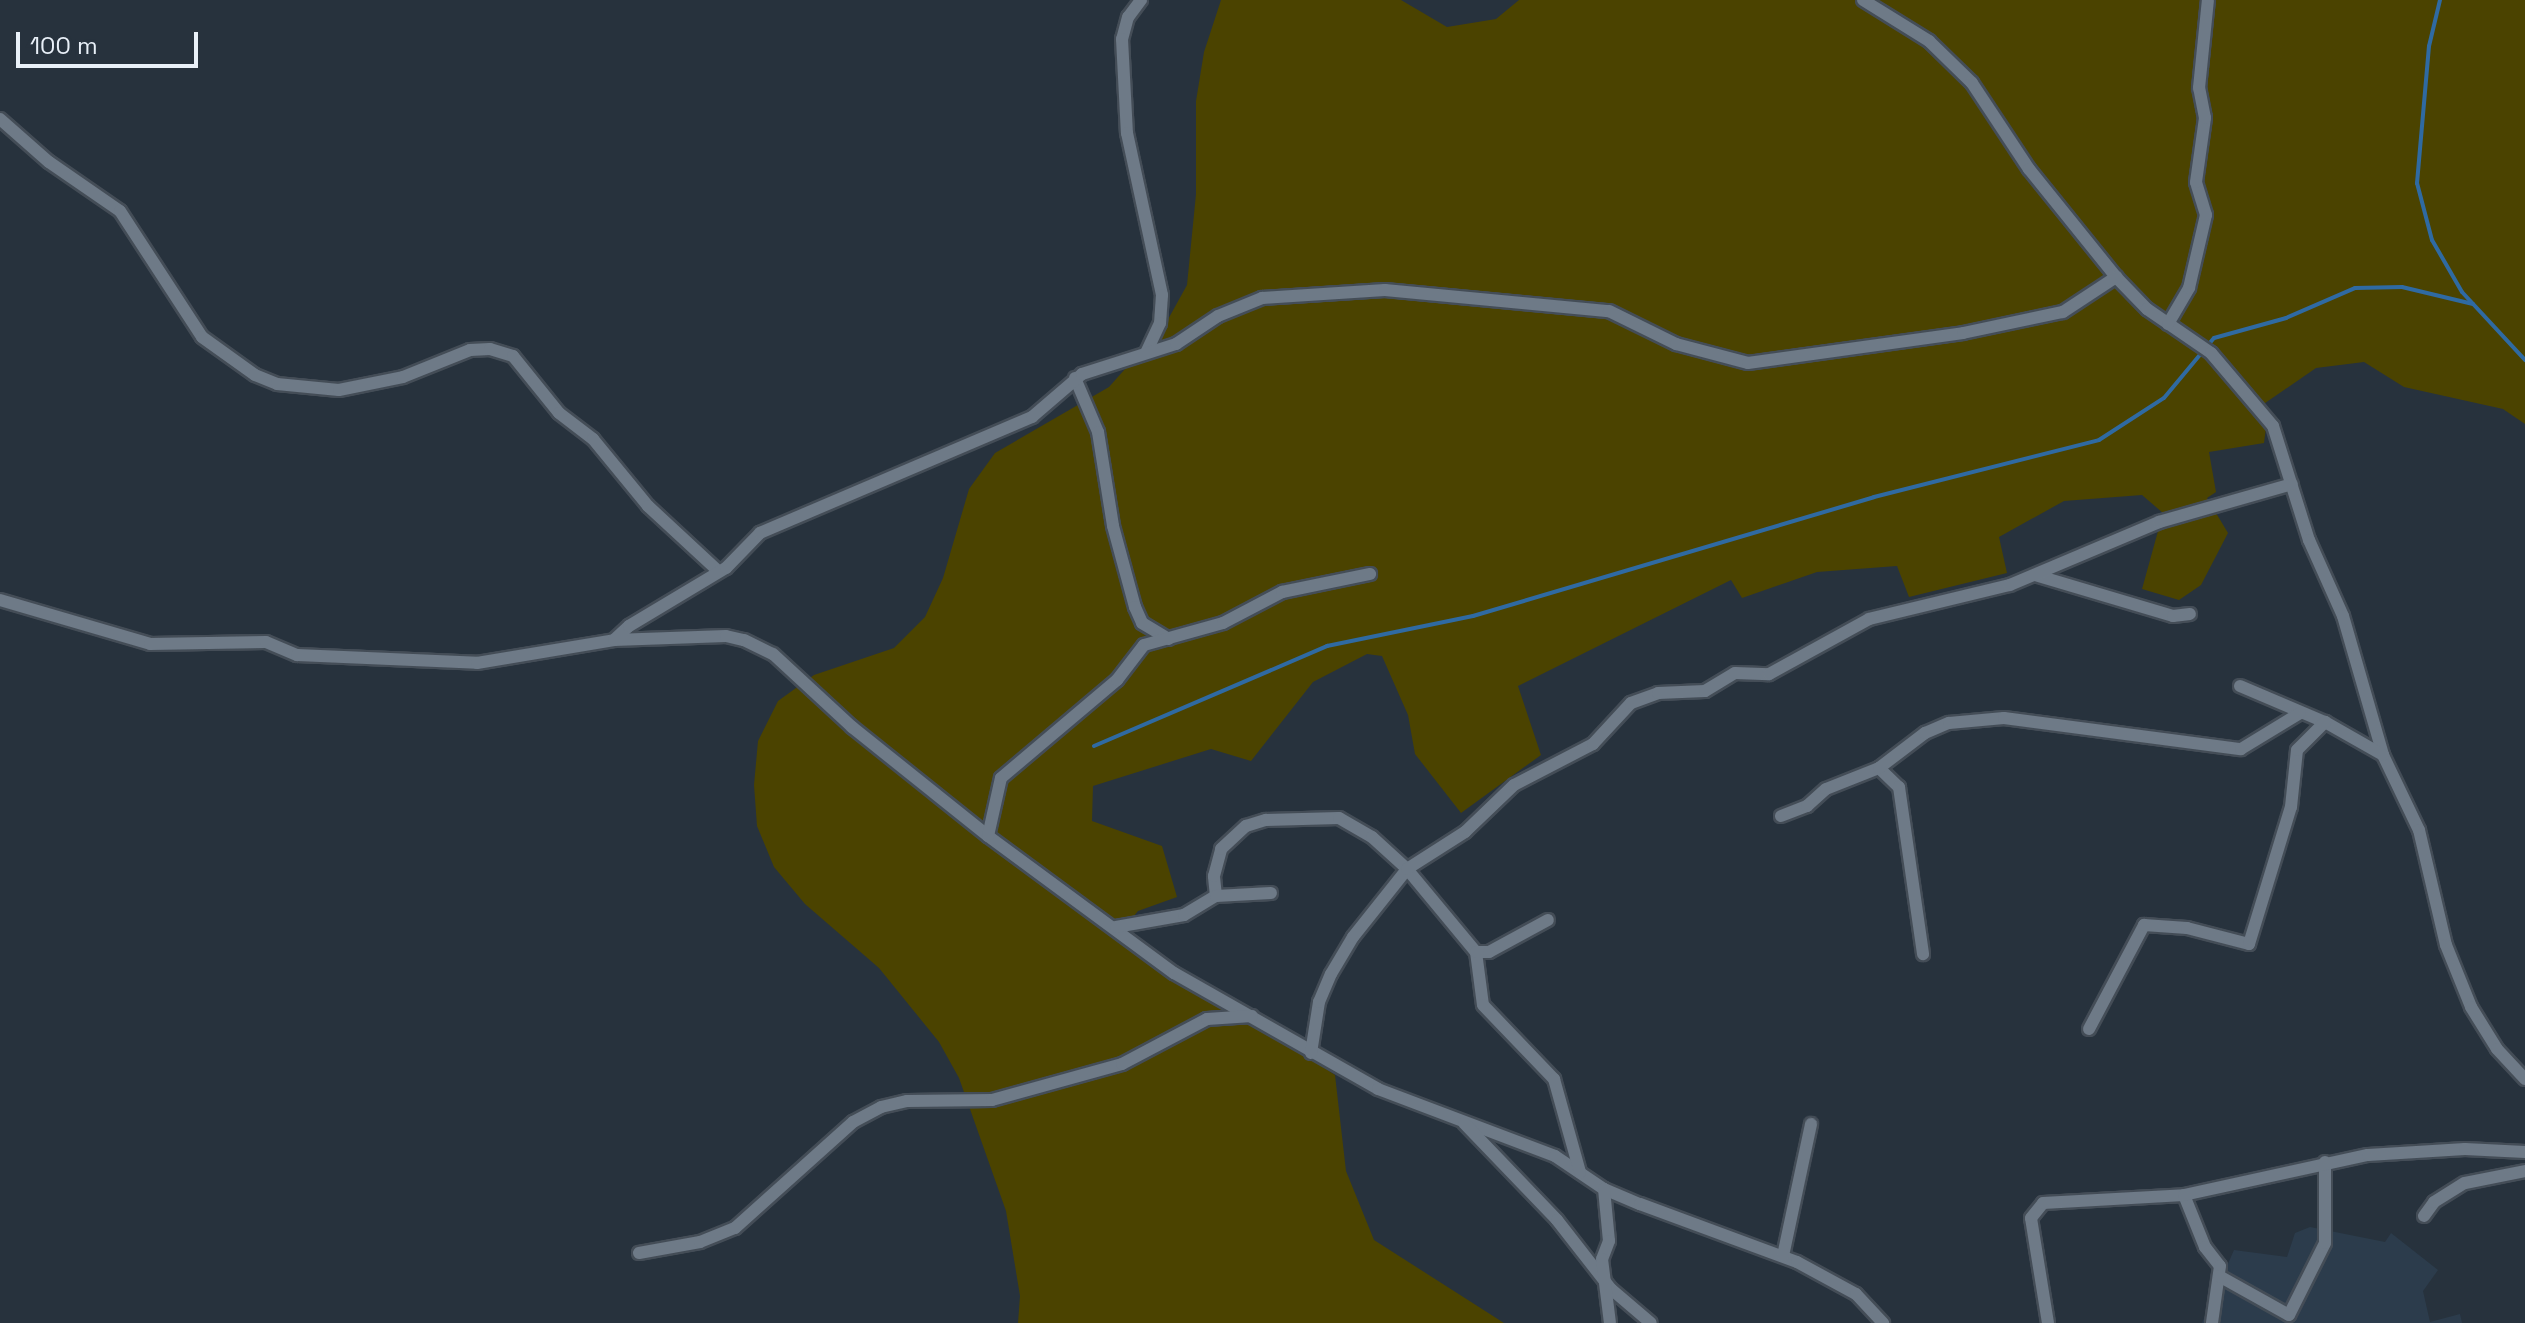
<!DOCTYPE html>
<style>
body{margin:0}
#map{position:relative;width:2525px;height:1323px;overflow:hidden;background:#27323d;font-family:"Space Grotesk",sans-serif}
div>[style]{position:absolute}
.built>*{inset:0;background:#2c3c4c}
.green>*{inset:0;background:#4b4300}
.stream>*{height:4px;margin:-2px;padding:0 2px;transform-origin:2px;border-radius:2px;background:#2f6aa2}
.roads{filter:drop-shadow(2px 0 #444d57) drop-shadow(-2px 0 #444d57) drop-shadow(0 2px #444d57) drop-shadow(0 -2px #444d57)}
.minor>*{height:12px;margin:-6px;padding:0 6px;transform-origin:6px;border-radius:6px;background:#6e7a87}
span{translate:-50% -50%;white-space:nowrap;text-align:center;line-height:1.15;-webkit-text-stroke:8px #27323d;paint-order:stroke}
.scale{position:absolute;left:16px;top:32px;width:182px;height:36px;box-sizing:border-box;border:4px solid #e9f0f8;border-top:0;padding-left:10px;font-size:24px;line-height:28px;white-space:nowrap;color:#e9f0f8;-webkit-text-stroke:6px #27323d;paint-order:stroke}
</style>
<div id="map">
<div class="built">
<div style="clip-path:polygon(2310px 1227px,2385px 1242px,2391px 1233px,2438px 1270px,2423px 1291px,2430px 1322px,2460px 1314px,2462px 1323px,2202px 1323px,2234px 1250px,2287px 1257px,2295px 1233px)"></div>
</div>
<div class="green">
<div style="clip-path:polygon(1221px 0,1401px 0,1447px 27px,1496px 19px,1519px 0,2525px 0,2525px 424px,2503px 409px,2404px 387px,2364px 362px,2316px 368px,2255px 410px,2266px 428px,2264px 443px,2209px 452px,2216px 492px,2207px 498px,2228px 533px,2201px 585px,2179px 600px,2142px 589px,2163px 513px,2142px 495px,2064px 501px,1999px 537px,2007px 573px,1909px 597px,1897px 566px,1817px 572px,1742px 598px,1731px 580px,1518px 686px,1541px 755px,1461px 813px,1415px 754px,1408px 715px,1382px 656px,1367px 654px,1313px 682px,1251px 761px,1211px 749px,1093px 786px,1092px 821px,1162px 846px,1177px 897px,1138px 911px,1121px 932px,1335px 1075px,1346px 1171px,1374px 1240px,1504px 1323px,1018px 1323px,1020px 1296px,1006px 1211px,959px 1078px,939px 1042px,879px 968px,805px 904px,774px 867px,757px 826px,754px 785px,758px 741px,778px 701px,814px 675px,894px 648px,925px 617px,943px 578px,969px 489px,995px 453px,1109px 387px,1166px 323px,1187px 285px,1196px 194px,1196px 101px,1204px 52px)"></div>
</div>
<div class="stream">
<div style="left:2440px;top:0;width:47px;rotate:103.4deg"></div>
<div style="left:2429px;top:46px;width:138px;rotate:95deg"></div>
<div style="left:2417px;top:183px;width:59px;rotate:75.3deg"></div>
<div style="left:2432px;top:240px;width:60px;rotate:60deg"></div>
<div style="left:2462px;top:292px;width:93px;rotate:47.2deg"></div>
<div style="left:1094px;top:746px;width:254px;rotate:-23.2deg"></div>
<div style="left:1327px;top:646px;width:149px;rotate:-11.6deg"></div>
<div style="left:1473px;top:616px;width:418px;rotate:-16.5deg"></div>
<div style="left:1874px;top:497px;width:232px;rotate:-14.2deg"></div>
<div style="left:2099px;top:440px;width:77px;rotate:-32.9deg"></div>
<div style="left:2164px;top:398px;width:78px;rotate:-50.2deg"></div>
<div style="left:2214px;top:338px;width:75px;rotate:-15.5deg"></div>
<div style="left:2286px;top:318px;width:75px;rotate:-23.5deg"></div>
<div style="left:2355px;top:288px;width:47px;rotate:-1.2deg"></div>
<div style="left:2402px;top:287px;width:73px;rotate:13.5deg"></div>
</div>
<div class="roads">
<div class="minor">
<div style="left:1141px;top:0;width:21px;rotate:127deg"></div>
<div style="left:1128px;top:17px;width:23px;rotate:105deg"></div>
<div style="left:1122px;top:39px;width:94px;rotate:87deg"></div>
<div style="left:1127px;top:133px;width:166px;rotate:77.8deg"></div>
<div style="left:1162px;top:295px;width:28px;rotate:94deg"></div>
<div style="left:1160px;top:323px;width:33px;rotate:115deg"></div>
<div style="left:1863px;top:0;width:78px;rotate:31.8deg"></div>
<div style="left:1929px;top:41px;width:60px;rotate:44.3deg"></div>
<div style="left:1972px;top:83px;width:103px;rotate:56.5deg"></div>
<div style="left:2029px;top:169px;width:139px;rotate:51.1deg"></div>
<div style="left:2116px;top:277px;width:45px;rotate:45.9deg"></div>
<div style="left:2147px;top:309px;width:78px;rotate:34.5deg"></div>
<div style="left:2211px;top:353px;width:96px;rotate:49.7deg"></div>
<div style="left:2273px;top:426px;width:120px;rotate:72.5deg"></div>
<div style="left:2309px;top:540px;width:83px;rotate:65.9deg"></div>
<div style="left:2343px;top:616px;width:145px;rotate:73.9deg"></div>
<div style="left:2383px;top:755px;width:83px;rotate:64.4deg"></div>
<div style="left:2419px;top:830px;width:118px;rotate:76.8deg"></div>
<div style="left:2446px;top:945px;width:67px;rotate:68deg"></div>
<div style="left:2471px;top:1007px;width:49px;rotate:58.2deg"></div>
<div style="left:2497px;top:1049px;width:41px;rotate:47deg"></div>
<div style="left:0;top:119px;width:65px;rotate:41.3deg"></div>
<div style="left:49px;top:162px;width:86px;rotate:34.6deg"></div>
<div style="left:120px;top:211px;width:150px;rotate:56.9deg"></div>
<div style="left:202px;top:337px;width:65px;rotate:35.6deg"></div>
<div style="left:255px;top:375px;width:24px;rotate:22deg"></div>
<div style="left:277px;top:384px;width:62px;rotate:5.5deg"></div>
<div style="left:339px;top:390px;width:65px;rotate:-11.5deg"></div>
<div style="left:403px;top:377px;width:72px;rotate:-21.9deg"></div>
<div style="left:470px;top:350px;width:20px;rotate:-3deg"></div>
<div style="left:490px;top:349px;width:24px;rotate:17deg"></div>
<div style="left:513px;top:356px;width:73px;rotate:51.1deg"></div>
<div style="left:559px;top:413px;width:43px;rotate:37.4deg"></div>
<div style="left:593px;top:439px;width:87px;rotate:50.6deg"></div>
<div style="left:648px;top:506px;width:94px;rotate:42.8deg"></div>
<div style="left:2168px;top:324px;width:42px;rotate:-59.7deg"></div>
<div style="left:2189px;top:288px;width:75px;rotate:-76.9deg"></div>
<div style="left:2206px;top:215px;width:34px;rotate:-107deg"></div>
<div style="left:2196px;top:182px;width:65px;rotate:-82deg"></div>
<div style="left:2205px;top:118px;width:31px;rotate:-101deg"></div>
<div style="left:2199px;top:88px;width:88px;rotate:-84.2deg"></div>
<div style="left:1075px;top:378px;width:59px;rotate:66.9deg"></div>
<div style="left:1098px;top:432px;width:95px;rotate:80.9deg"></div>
<div style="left:1113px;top:526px;width:84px;rotate:74.8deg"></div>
<div style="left:1135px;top:607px;width:17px;rotate:66deg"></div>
<div style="left:1142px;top:623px;width:31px;rotate:31deg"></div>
<div style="left:2035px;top:575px;width:144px;rotate:16.5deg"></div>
<div style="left:2173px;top:616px;width:17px;rotate:-7deg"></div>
<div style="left:0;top:600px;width:156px;rotate:16.3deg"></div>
<div style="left:150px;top:644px;width:116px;rotate:-1deg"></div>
<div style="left:266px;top:642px;width:34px;rotate:23deg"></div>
<div style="left:297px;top:655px;width:180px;rotate:2.5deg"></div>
<div style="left:477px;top:663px;width:139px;rotate:-9.5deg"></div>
<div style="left:614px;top:640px;width:112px;rotate:-2deg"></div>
<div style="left:726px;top:636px;width:18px;rotate:13deg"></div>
<div style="left:744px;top:640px;width:32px;rotate:26deg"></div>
<div style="left:773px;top:654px;width:108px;rotate:42.7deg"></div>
<div style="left:852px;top:727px;width:174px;rotate:38.7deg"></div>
<div style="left:988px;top:836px;width:231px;rotate:36.4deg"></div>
<div style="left:1174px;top:973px;width:235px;rotate:29.6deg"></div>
<div style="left:1378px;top:1089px;width:189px;rotate:20.7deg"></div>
<div style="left:1555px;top:1156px;width:59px;rotate:34deg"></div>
<div style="left:1604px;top:1189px;width:39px;rotate:23deg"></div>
<div style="left:1640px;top:1204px;width:167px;rotate:20.3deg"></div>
<div style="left:1797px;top:1262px;width:67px;rotate:28.5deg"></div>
<div style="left:1856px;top:1294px;width:40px;rotate:47deg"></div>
<div style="left:614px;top:640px;width:21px;rotate:-43deg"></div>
<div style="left:629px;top:626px;width:113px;rotate:-30.9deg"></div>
<div style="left:726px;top:568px;width:49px;rotate:-45.8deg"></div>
<div style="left:760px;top:533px;width:296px;rotate:-23.1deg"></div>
<div style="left:1032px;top:417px;width:66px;rotate:-40.7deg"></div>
<div style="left:1082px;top:374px;width:99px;rotate:-17.7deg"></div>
<div style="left:1176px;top:344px;width:50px;rotate:-33.7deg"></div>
<div style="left:1218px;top:316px;width:48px;rotate:-22.2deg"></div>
<div style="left:1262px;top:298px;width:123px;rotate:-3.7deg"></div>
<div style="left:1385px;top:290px;width:225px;rotate:5.4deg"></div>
<div style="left:1609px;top:311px;width:75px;rotate:26.2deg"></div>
<div style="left:1676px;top:344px;width:74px;rotate:14.8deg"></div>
<div style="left:1748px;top:363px;width:217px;rotate:-7.9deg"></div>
<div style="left:1963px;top:333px;width:102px;rotate:-11.9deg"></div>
<div style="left:2063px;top:312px;width:64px;rotate:-33.4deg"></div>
<div style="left:2240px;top:686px;width:92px;rotate:23deg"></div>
<div style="left:2325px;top:722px;width:67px;rotate:29.6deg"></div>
<div style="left:1879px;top:768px;width:28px;rotate:44deg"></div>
<div style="left:1899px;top:787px;width:169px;rotate:81.8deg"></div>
<div style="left:1781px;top:816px;width:28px;rotate:-21deg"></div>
<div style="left:1807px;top:806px;width:25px;rotate:-42deg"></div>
<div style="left:1826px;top:789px;width:57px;rotate:-21.6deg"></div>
<div style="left:1879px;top:768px;width:58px;rotate:-37.3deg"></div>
<div style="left:1925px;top:733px;width:26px;rotate:-23deg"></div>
<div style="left:1949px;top:723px;width:55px;rotate:-5.2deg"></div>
<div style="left:2004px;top:718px;width:239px;rotate:7.5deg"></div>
<div style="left:2241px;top:749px;width:69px;rotate:-31.4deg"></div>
<div style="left:988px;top:836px;width:59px;rotate:-77.4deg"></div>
<div style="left:1001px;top:778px;width:152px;rotate:-40.2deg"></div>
<div style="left:1117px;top:680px;width:44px;rotate:-52.4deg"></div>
<div style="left:1144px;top:645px;width:82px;rotate:-15.6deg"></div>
<div style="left:1223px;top:623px;width:67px;rotate:-27.7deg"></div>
<div style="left:1282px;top:592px;width:90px;rotate:-11.6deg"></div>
<div style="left:1216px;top:896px;width:20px;rotate:-96deg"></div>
<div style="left:1214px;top:876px;width:28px;rotate:-75deg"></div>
<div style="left:1221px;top:849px;width:34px;rotate:-43deg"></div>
<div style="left:1246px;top:826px;width:21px;rotate:-17deg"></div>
<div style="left:1266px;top:820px;width:73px;rotate:-1.6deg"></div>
<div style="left:1339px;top:818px;width:38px;rotate:30deg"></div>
<div style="left:1372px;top:837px;width:47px;rotate:42.4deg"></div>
<div style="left:1407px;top:869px;width:108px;rotate:50.3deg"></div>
<div style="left:1476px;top:952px;width:53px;rotate:82.5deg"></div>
<div style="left:1483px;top:1005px;width:103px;rotate:46.2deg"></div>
<div style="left:1554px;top:1079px;width:97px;rotate:74.4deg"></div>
<div style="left:1116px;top:927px;width:69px;rotate:-10deg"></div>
<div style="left:1184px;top:915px;width:37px;rotate:-31deg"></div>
<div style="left:1216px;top:896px;width:55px;rotate:-3.1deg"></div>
<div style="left:1476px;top:952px;width:13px"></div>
<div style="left:1489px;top:952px;width:67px;rotate:-28.5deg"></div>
<div style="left:2089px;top:1029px;width:118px;rotate:-62.1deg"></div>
<div style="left:2144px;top:925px;width:43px;rotate:4deg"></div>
<div style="left:2187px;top:928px;width:64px;rotate:14.5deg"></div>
<div style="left:2249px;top:944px;width:143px;rotate:-73deg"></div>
<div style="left:2291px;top:807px;width:57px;rotate:-84deg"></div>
<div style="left:2297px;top:750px;width:40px;rotate:-45deg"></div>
<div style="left:1311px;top:1053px;width:52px;rotate:-81.1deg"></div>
<div style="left:1319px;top:1002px;width:30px;rotate:-67deg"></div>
<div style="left:1331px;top:974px;width:43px;rotate:-59.3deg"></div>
<div style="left:1353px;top:937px;width:87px;rotate:-51.5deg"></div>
<div style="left:1407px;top:869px;width:69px;rotate:-32.5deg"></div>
<div style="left:1465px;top:832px;width:68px;rotate:-43.8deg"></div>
<div style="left:1514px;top:785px;width:89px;rotate:-27.4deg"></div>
<div style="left:1593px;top:744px;width:56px;rotate:-47.2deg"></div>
<div style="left:1631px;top:703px;width:29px;rotate:-20deg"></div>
<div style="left:1658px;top:693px;width:47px;rotate:-2.4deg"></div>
<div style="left:1705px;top:691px;width:35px;rotate:-31deg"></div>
<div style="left:1735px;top:673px;width:34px;rotate:2deg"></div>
<div style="left:1769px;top:674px;width:114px;rotate:-28.8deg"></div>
<div style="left:1869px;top:619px;width:145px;rotate:-13.6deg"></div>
<div style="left:2010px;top:585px;width:162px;rotate:-22.9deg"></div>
<div style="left:2159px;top:522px;width:138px;rotate:-15.9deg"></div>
<div style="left:1464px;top:1123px;width:134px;rotate:46.2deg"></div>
<div style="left:1557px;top:1220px;width:88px;rotate:52deg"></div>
<div style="left:1611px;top:1289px;width:52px;rotate:40.4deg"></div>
<div style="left:1604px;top:1189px;width:52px;rotate:84.5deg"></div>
<div style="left:1609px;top:1241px;width:19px;rotate:111deg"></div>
<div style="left:1602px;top:1259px;width:64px;rotate:82.9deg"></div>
<div style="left:2184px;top:1195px;width:56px;rotate:68deg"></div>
<div style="left:2205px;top:1247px;width:24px;rotate:52deg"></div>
<div style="left:2220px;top:1266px;width:58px;rotate:98deg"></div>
<div style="left:2424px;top:1216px;width:17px;rotate:-54deg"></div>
<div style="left:2434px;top:1202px;width:36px;rotate:-32deg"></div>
<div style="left:2465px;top:1183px;width:61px;rotate:-11.3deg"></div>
<div style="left:639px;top:1253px;width:62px;rotate:-10.2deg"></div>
<div style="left:700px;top:1242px;width:38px;rotate:-22deg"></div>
<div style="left:735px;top:1228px;width:159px;rotate:-41.9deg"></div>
<div style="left:853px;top:1122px;width:32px;rotate:-28deg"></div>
<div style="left:881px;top:1107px;width:27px;rotate:-13deg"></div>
<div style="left:907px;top:1101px;width:85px;rotate:-0.7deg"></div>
<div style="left:992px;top:1100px;width:135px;rotate:-15.5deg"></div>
<div style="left:1122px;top:1064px;width:96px;rotate:-27.9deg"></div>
<div style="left:1207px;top:1019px;width:45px;rotate:-3.8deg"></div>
<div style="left:1783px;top:1256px;width:135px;rotate:-78deg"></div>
<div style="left:2219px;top:1276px;width:80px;rotate:29.1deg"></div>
<div style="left:2289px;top:1315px;width:80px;rotate:-63.4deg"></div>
<div style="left:2325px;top:1243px;width:81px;rotate:-90deg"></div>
<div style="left:2048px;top:1323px;width:106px;rotate:-99.2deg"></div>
<div style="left:2031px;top:1218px;width:19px;rotate:-51deg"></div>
<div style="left:2043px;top:1203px;width:141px;rotate:-3.2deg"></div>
<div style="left:2184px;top:1195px;width:188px;rotate:-12.3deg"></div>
<div style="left:2368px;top:1155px;width:97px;rotate:-3.5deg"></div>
<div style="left:2465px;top:1149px;width:60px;rotate:2.9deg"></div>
</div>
</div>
<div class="scale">100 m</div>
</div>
